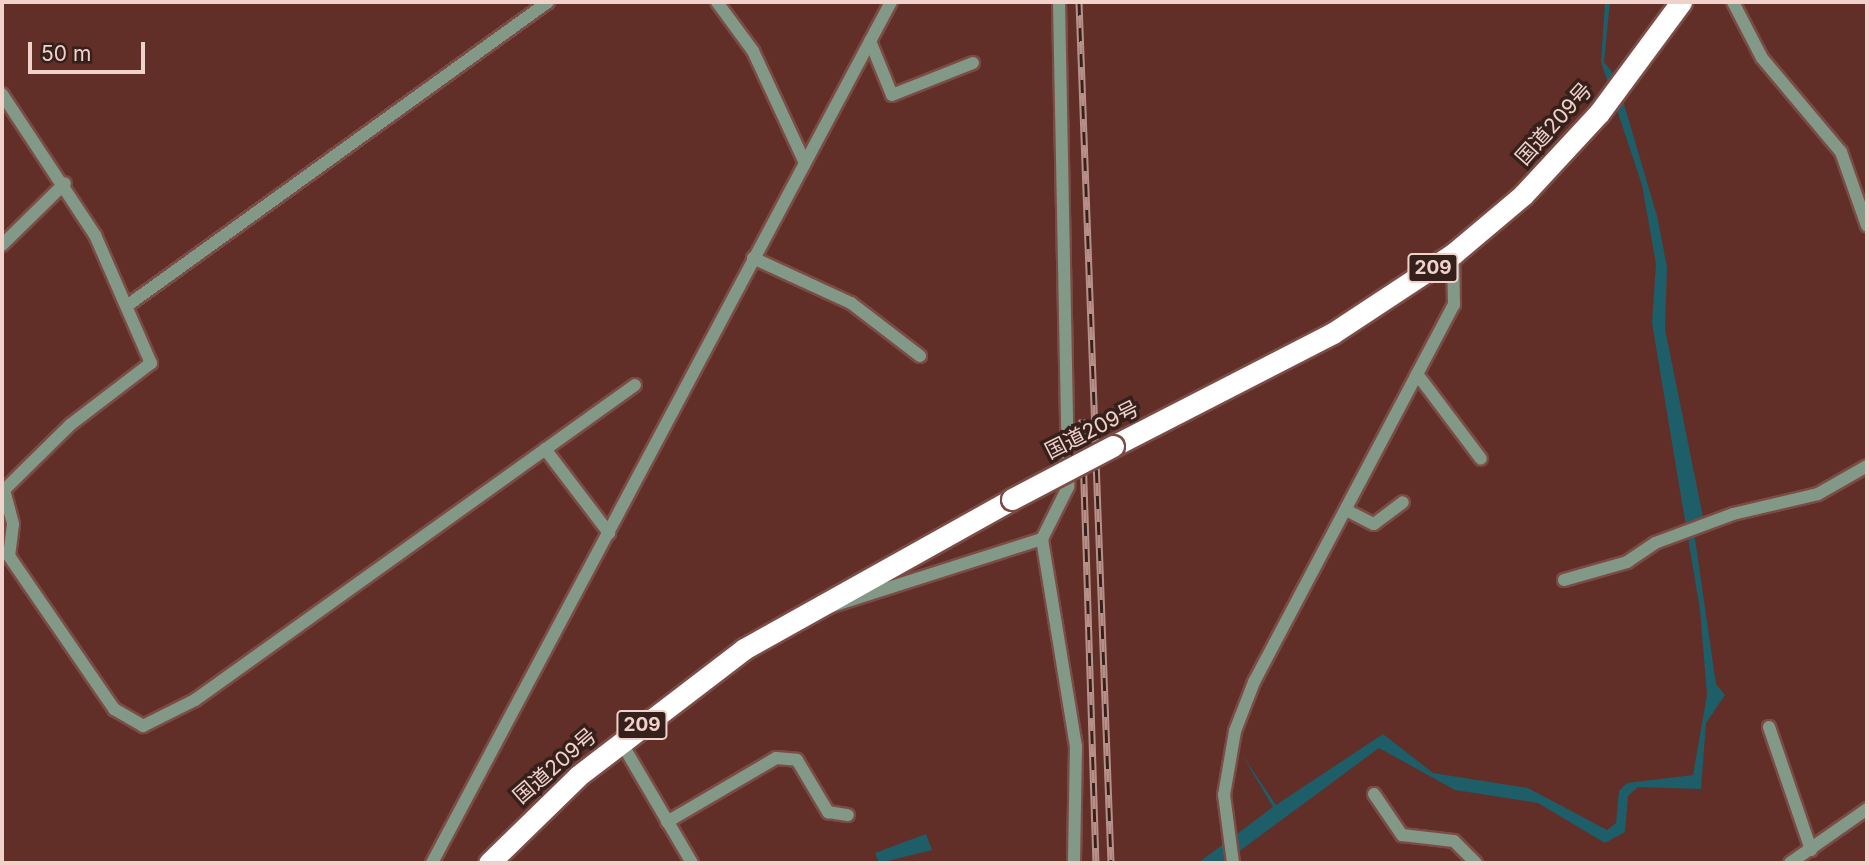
<!DOCTYPE html>
<meta charset="utf-8">
<style>
body{margin:0}
#map{position:relative;width:1869px;height:865px;overflow:hidden;background:#612f27;font-family:Inter,"Noto Sans JP",sans-serif}
div>[style]{position:absolute}
.water>*{inset:0;background:#1d5e69}
.roads{filter:drop-shadow(2px 0 #7b4c45) drop-shadow(-2px 0 #7b4c45) drop-shadow(0 2px #7b4c45) drop-shadow(0 -2px #7b4c45)}
.minor>*{height:12px;margin:-6px;padding:0 6px;transform-origin:6px;border-radius:6px;background:#839987}
.highway>*{height:21px;margin:-10.5px;padding:0 10.5px;transform-origin:10.5px;border-radius:10.5px;background:#fff}
.rail>*{height:7px;margin-top:-3.5px;transform-origin:0;background:repeating-linear-gradient(90deg,#36201b 0 13px,#b79189 0 26px);box-sizing:border-box;border-block:2px solid #b79189}
.bridges{filter:drop-shadow(2px 0 #7b4c45) drop-shadow(-2px 0 #7b4c45) drop-shadow(0 2px #7b4c45) drop-shadow(0 -2px #7b4c45)}
.highway-bridge>*{height:21px;margin:-10.5px;padding:0 10.5px;transform-origin:10.5px;border-radius:10.5px;background:#fff}
span{translate:-50% -50%;white-space:nowrap;text-align:center;line-height:1.15;-webkit-text-stroke:7px #36201b;paint-order:stroke}
.shield-label span{padding:2px 5px;background:#36201b;border:2px solid;border-radius:5px;-webkit-text-stroke-width:0}
.shield-label{font-size:19px;color:#f1d2cb;font-weight:700}
.street-label{font-size:21px;color:#f1d2cb}
.frame{position:absolute;inset:0;border:4px solid #f1d2cb;pointer-events:none}
.scale{position:absolute;left:28px;top:42px;width:117px;height:32px;box-sizing:border-box;border:4px solid #f1d2cb;border-top:0;padding-left:9px;font-size:21px;line-height:24px;white-space:nowrap;color:#f1d2cb;-webkit-text-stroke:5px #36201b;paint-order:stroke}
</style>
<div id="map">
<div class="water">
<div style="clip-path:polygon(1605px 2px,1610px 2px,1604px 62px,1616px 77px,1657px 216px,1667px 267px,1665px 329px,1701px 507px,1703px 517px,1725px 511px,1693px 525px,1716px 684px,1725px 695px,1706px 723px,1701px 789px,1638px 787px,1628px 796px,1625px 832px,1605px 843px,1538px 803px,1455px 790px,1379px 748px,1226px 861px,1198px 863px,1273px 807px,1241px 753px,1276px 805px,1383px 734px,1433px 773px,1528px 788px,1607px 830px,1616px 823px,1619px 791px,1627px 783px,1693px 775px,1707px 695px,1700px 610px,1652px 323px,1656px 264px,1642px 185px,1601px 62px)"></div>
<div style="clip-path:polygon(926px 834px,932px 850px,879px 863px,875px 853px)"></div>
</div>
<div class="roads">
<div class="minor">
<div style="left:717px;top:2px;width:61px;rotate:53.7deg"></div>
<div style="left:753px;top:51px;width:123px;rotate:65.1deg"></div>
<div style="left:1059px;top:2px;width:485px;rotate:88.9deg"></div>
<div style="left:1068px;top:487px;width:58px;rotate:116.6deg"></div>
<div style="left:1042px;top:539px;width:210px;rotate:80.7deg"></div>
<div style="left:1076px;top:746px;width:117px;rotate:91deg"></div>
<div style="left:1733px;top:2px;width:63px;rotate:62.6deg"></div>
<div style="left:1762px;top:58px;width:123px;rotate:50deg"></div>
<div style="left:1841px;top:152px;width:78px;rotate:70.6deg"></div>
<div style="left:870px;top:41px;width:58px;rotate:67.8deg"></div>
<div style="left:892px;top:95px;width:87px;rotate:-21.6deg"></div>
<div style="left:2px;top:94px;width:169px;rotate:56.6deg"></div>
<div style="left:95px;top:235px;width:140px;rotate:66.4deg"></div>
<div style="left:151px;top:363px;width:102px;rotate:142.6deg"></div>
<div style="left:70px;top:425px;width:93px;rotate:135.4deg"></div>
<div style="left:4px;top:490px;width:35px;rotate:75deg"></div>
<div style="left:13px;top:524px;width:32px;rotate:97deg"></div>
<div style="left:9px;top:556px;width:186px;rotate:55.5deg"></div>
<div style="left:114px;top:709px;width:34px;rotate:30deg"></div>
<div style="left:143px;top:726px;width:58px;rotate:-26.6deg"></div>
<div style="left:195px;top:700px;width:541px;rotate:-35.6deg"></div>
<div style="left:2px;top:245px;width:88px;rotate:-44.5deg"></div>
<div style="left:753px;top:258px;width:108px;rotate:24.7deg"></div>
<div style="left:851px;top:303px;width:87px;rotate:37.5deg"></div>
<div style="left:128px;top:305px;width:518px;rotate:-35.81deg"></div>
<div style="left:1417px;top:374px;width:106px;rotate:53deg"></div>
<div style="left:545px;top:449px;width:106px;rotate:52.7deg"></div>
<div style="left:1346px;top:510px;width:31px;rotate:27deg"></div>
<div style="left:1374px;top:524px;width:36px;rotate:-37deg"></div>
<div style="left:1564px;top:580px;width:66px;rotate:-15.9deg"></div>
<div style="left:1627px;top:562px;width:34px;rotate:-34deg"></div>
<div style="left:1655px;top:543px;width:83px;rotate:-20.4deg"></div>
<div style="left:1733px;top:514px;width:87px;rotate:-13.2deg"></div>
<div style="left:1818px;top:494px;width:56px;rotate:-29.7deg"></div>
<div style="left:829px;top:607px;width:224px;rotate:-17.7deg"></div>
<div style="left:1769px;top:727px;width:130px;rotate:71.1deg"></div>
<div style="left:621px;top:742px;width:140px;rotate:59.6deg"></div>
<div style="left:1374px;top:794px;width:50px;rotate:55.7deg"></div>
<div style="left:1402px;top:835px;width:52px;rotate:6.6deg"></div>
<div style="left:1454px;top:841px;width:31px;rotate:45deg"></div>
<div style="left:667px;top:822px;width:126px;rotate:-30.4deg"></div>
<div style="left:776px;top:758px;width:21px;rotate:5deg"></div>
<div style="left:797px;top:760px;width:61px;rotate:59.2deg"></div>
<div style="left:828px;top:812px;width:20px;rotate:9deg"></div>
<div style="left:432px;top:863px;width:976px;rotate:-61.94deg"></div>
<div style="left:1233px;top:863px;width:69px;rotate:-97.5deg"></div>
<div style="left:1224px;top:795px;width:65px;rotate:-80.2deg"></div>
<div style="left:1235px;top:731px;width:53px;rotate:-68.8deg"></div>
<div style="left:1254px;top:682px;width:427px;rotate:-62.1deg"></div>
<div style="left:1454px;top:305px;width:51px;rotate:-91.1deg"></div>
<div style="left:1790px;top:863px;width:94px;rotate:-35deg"></div>
</div>
<div class="highway">
<div style="left:1113px;top:446px;width:247px;rotate:-27.2deg"></div>
<div style="left:1333px;top:333px;width:144px;rotate:-33.4deg"></div>
<div style="left:1453px;top:254px;width:92px;rotate:-40.1deg"></div>
<div style="left:1523px;top:195px;width:112px;rotate:-47.2deg"></div>
<div style="left:1599px;top:113px;width:138px;rotate:-53.5deg"></div>
<div style="left:489px;top:863px;width:124px;rotate:-44.3deg"></div>
<div style="left:578px;top:776px;width:209px;rotate:-37.4deg"></div>
<div style="left:744px;top:649px;width:307px;rotate:-29.2deg"></div>
</div>
</div>
<div class="rail">
<div style="left:1079px;top:2px;width:862px;rotate:87.87deg"></div>
<div style="left:1082px;top:419px;width:444px;rotate:88.2deg"></div>
</div>
<div class="bridges">
<div class="highway-bridge">
<div style="left:1012px;top:499px;width:114px;rotate:-27.7deg"></div>
</div>
</div>
<div class="shield-label">
<span style="left:1433px;top:268px">209</span>
<span style="left:642px;top:725px">209</span>
</div>
<div class="street-label">
<span style="left:1554px;top:124px;rotate:-48deg">国道209号</span>
<span style="left:1092px;top:430px;rotate:-27deg">国道209号</span>
<span style="left:555px;top:766px;rotate:-41deg">国道209号</span>
</div>
<div class="frame"></div>
<div class="scale">50 m</div>
</div>
